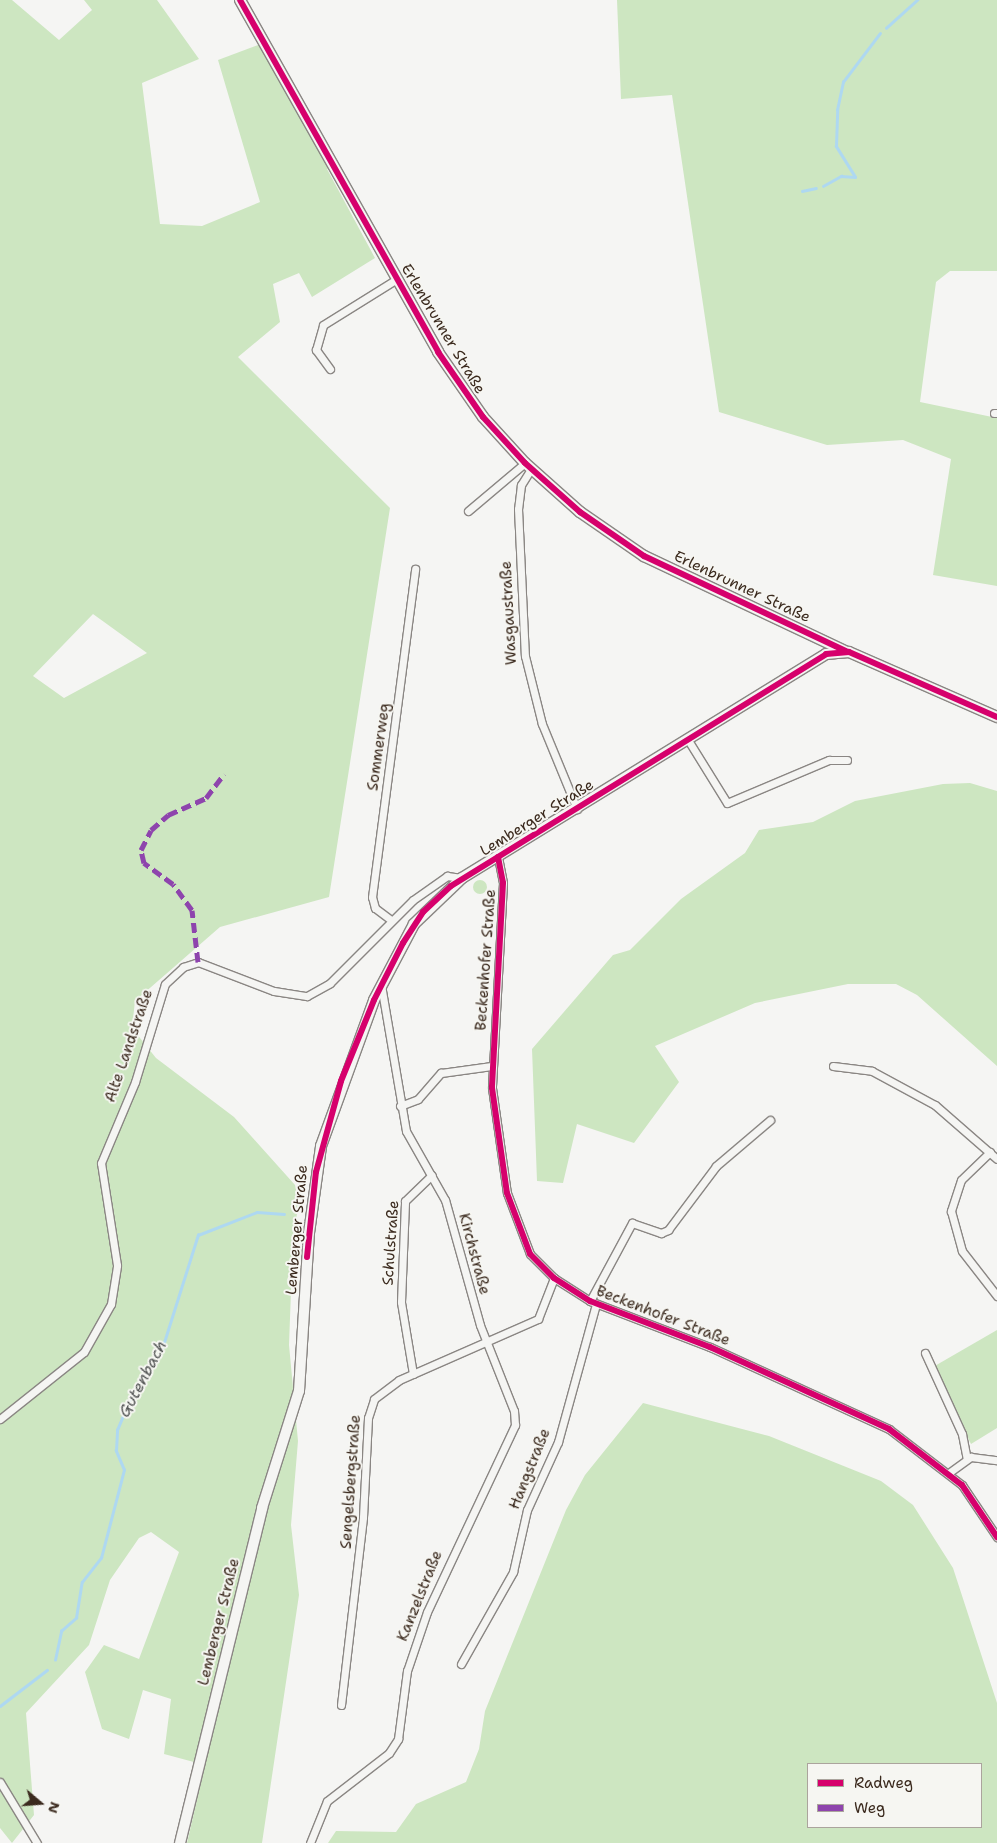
<!DOCTYPE html>
<meta charset="utf-8">
<style>
body{margin:0}
#map{position:relative;width:997px;height:1843px;overflow:hidden;background:#f5f5f3;font-family:"Shantell Sans",sans-serif}
div>[style]{position:absolute}
.green>*{inset:0;background:#cde6c1}
.round{border-radius:50%}
.stream>*{height:2.5px;margin:-1.25px;padding:0 1.25px;transform-origin:1.25px;border-radius:1.25px;background:#aed8f1}
.roads{filter:drop-shadow(1px 0 #8a8683) drop-shadow(-1px 0 #8a8683) drop-shadow(0 1px #8a8683) drop-shadow(0 -1px #8a8683)}
.street>*{height:7px;margin:-3.5px;padding:0 3.5px;transform-origin:3.5px;border-radius:3.5px;background:#f5f5f3}
.secondary>*{height:10px;margin:-5px;padding:0 5px;transform-origin:5px;border-radius:5px;background:#f5f5f3}
.quiet>*{height:5px;margin-top:-2.5px;transform-origin:0;background:repeating-linear-gradient(90deg,#8e44ad 0 10px,transparent 0 15px)}
.cycleway>*{height:6px;margin:-3px;padding:0 3px;transform-origin:3px;border-radius:3px;background:#d6006c}
span{translate:-50% -50%;white-space:nowrap;text-align:center;line-height:1.15;-webkit-text-stroke:4px #f6f6f2;paint-order:stroke}
.street-label{font-size:15px;color:#3b2a1e}
.water-label{font-size:16px;color:#505252;font-style:italic}
.legend{position:absolute;left:807px;top:1763px;width:175px;height:65px;box-sizing:border-box;background:#f6f6f2;border:1px solid #aba49d;margin:0;padding:6px 9px;list-style:none;font-size:15px;color:#3b2a1e}
.legend li{display:flex;align-items:center;gap:10px;height:25px}
.legend b{width:25px;border:1px solid #aba49d}
.north{position:absolute;left:15px;top:1778px;width:50px;height:50px;-webkit-text-stroke:4px #f6f6f2;paint-order:stroke;rotate:108deg;font-size:14px;font-weight:700;line-height:20px;text-align:center;color:#3b2a1e}
.north::after{content:'';display:block;margin:auto;width:18px;height:22px;background:#3b2a1e;clip-path:polygon(50% 0,100% 100%,50% 72%,0 100%)}
</style>
<div id="map">
<div class="green">
<div style="clip-path:polygon(evenodd,0 0,12px 0,59px 40px,92px 10px,84px 0,157px 0,199px 59px,142px 83px,160px 224px,202px 226px,260px 202px,218px 60px,261px 44px,331px 167px,327px 169px,375px 258px,312px 297px,299px 273px,273px 284px,280px 322px,238px 357px,390px 508px,329px 897px,220px 927px,135px 1001px,132px 1028px,156px 1058px,234px 1117px,295px 1185px,299px 1202px,293px 1237px,289px 1345px,298px 1441px,291px 1525px,299px 1595px,262px 1843px,187px 1843px,205px 1765px,164px 1754px,171px 1699px,143px 1690px,129px 1739px,102px 1729px,85px 1672px,104px 1645px,139px 1659px,179px 1552px,151px 1532px,139px 1538px,110px 1580px,89px 1645px,26px 1713px,34px 1815px,12px 1843px,0 1828px,0 0,93px 614px,147px 653px,64px 698px,33px 676px,93px 614px)"></div>
<div style="clip-path:polygon(617px 0,997px 0,997px 271px,950px 271px,936px 282px,920px 402px,997px 418px,997px 586px,933px 575px,951px 459px,903px 440px,827px 445px,719px 412px,672px 95px,621px 99px)"></div>
<div style="clip-path:polygon(970px 783px,997px 791px,997px 1066px,917px 995px,896px 984px,848px 984px,755px 1003px,655px 1046px,679px 1082px,634px 1143px,577px 1124px,563px 1183px,537px 1181px,532px 1049px,613px 955px,630px 950px,681px 899px,745px 853px,759px 830px,813px 822px,855px 801px,943px 784px)"></div>
<div class="round" style="left:473px;top:880px;width:14px;height:14px"></div>
<div style="clip-path:polygon(997px 1330px,997px 1428px,971px 1444px,933px 1367px)"></div>
<div style="clip-path:polygon(evenodd,643px 1403px,769px 1436px,881px 1481px,913px 1505px,953px 1568px,997px 1703px,997px 1843px,328px 1843px,336px 1831px,396px 1832px,416px 1804px,466px 1782px,479px 1749px,485px 1711px,566px 1510px,585px 1475px,643px 1403px,981px 1764px,981px 1827px,808px 1827px,808px 1764px,981px 1764px)"></div>
</div>
<div class="stream">
<div style="left:886px;top:28px;width:42px;rotate:-42.1deg"></div>
<div style="left:823px;top:186px;width:21px;rotate:-29deg"></div>
<div style="left:841px;top:176px;width:14px;rotate:4deg"></div>
<div style="left:855px;top:177px;width:36px;rotate:-122deg"></div>
<div style="left:836px;top:146px;width:36px;rotate:-88deg"></div>
<div style="left:837px;top:110px;width:29px;rotate:-78deg"></div>
<div style="left:843px;top:82px;width:61px;rotate:-52.9deg"></div>
<div style="left:802px;top:191px;width:14px;rotate:-12deg"></div>
<div style="left:55px;top:1660px;width:30px;rotate:-78deg"></div>
<div style="left:61px;top:1631px;width:20px;rotate:-41deg"></div>
<div style="left:76px;top:1618px;width:36px;rotate:-81deg"></div>
<div style="left:82px;top:1582px;width:31px;rotate:-52deg"></div>
<div style="left:101px;top:1558px;width:91px;rotate:-75.4deg"></div>
<div style="left:124px;top:1470px;width:21px;rotate:-113deg"></div>
<div style="left:116px;top:1451px;width:21px;rotate:-87deg"></div>
<div style="left:117px;top:1430px;width:41px;rotate:-67.2deg"></div>
<div style="left:133px;top:1392px;width:49px;rotate:-55deg"></div>
<div style="left:161px;top:1352px;width:123px;rotate:-72.5deg"></div>
<div style="left:198px;top:1235px;width:63px;rotate:-21.3deg"></div>
<div style="left:257px;top:1212px;width:27px;rotate:4deg"></div>
<div style="left:0;top:1706px;width:59px;rotate:-37.5deg"></div>
</div>
<div class="roads">
<div class="street">
<div style="left:330px;top:369px;width:24px;rotate:-126deg"></div>
<div style="left:316px;top:350px;width:26px;rotate:-74deg"></div>
<div style="left:323px;top:325px;width:87px;rotate:-31.9deg"></div>
<div style="left:994px;top:413px;width:3px"></div>
<div style="left:531px;top:469px;width:19px;rotate:122deg"></div>
<div style="left:521px;top:485px;width:24px;rotate:97deg"></div>
<div style="left:518px;top:509px;width:147px;rotate:87.3deg"></div>
<div style="left:525px;top:656px;width:70px;rotate:76deg"></div>
<div style="left:542px;top:724px;width:92px;rotate:67.6deg"></div>
<div style="left:468px;top:511px;width:75px;rotate:-40.1deg"></div>
<div style="left:688px;top:740px;width:74px;rotate:58.2deg"></div>
<div style="left:727px;top:803px;width:111px;rotate:-22.9deg"></div>
<div style="left:829px;top:760px;width:18px"></div>
<div style="left:498px;top:857px;width:26px;rotate:79deg"></div>
<div style="left:503px;top:883px;width:205px;rotate:93.1deg"></div>
<div style="left:492px;top:1088px;width:106px;rotate:81.9deg"></div>
<div style="left:507px;top:1193px;width:65px;rotate:69.3deg"></div>
<div style="left:530px;top:1254px;width:34px;rotate:45deg"></div>
<div style="left:554px;top:1278px;width:43px;rotate:32.6deg"></div>
<div style="left:590px;top:1301px;width:129px;rotate:21deg"></div>
<div style="left:710px;top:1347px;width:197px;rotate:24.6deg"></div>
<div style="left:889px;top:1429px;width:92px;rotate:37.5deg"></div>
<div style="left:962px;top:1485px;width:63px;rotate:56.1deg"></div>
<div style="left:391px;top:920px;width:20px;rotate:-143deg"></div>
<div style="left:375px;top:908px;width:11px;rotate:-105deg"></div>
<div style="left:372px;top:897px;width:331px;rotate:-82.5deg"></div>
<div style="left:833px;top:1066px;width:39px;rotate:7deg"></div>
<div style="left:872px;top:1071px;width:72px;rotate:28.4deg"></div>
<div style="left:935px;top:1105px;width:82px;rotate:41.1deg"></div>
<div style="left:400px;top:1106px;width:19px;rotate:-21deg"></div>
<div style="left:418px;top:1099px;width:35px;rotate:-49deg"></div>
<div style="left:441px;top:1073px;width:51px;rotate:-7.8deg"></div>
<div style="left:990px;top:1152px;width:40px;rotate:136deg"></div>
<div style="left:961px;top:1180px;width:33px;rotate:108deg"></div>
<div style="left:951px;top:1211px;width:41px;rotate:74.6deg"></div>
<div style="left:962px;top:1251px;width:57px;rotate:52.1deg"></div>
<div style="left:590px;top:1301px;width:89px;rotate:-61.7deg"></div>
<div style="left:632px;top:1223px;width:31px;rotate:19deg"></div>
<div style="left:661px;top:1233px;width:8px;rotate:-23deg"></div>
<div style="left:668px;top:1230px;width:80px;rotate:-53.1deg"></div>
<div style="left:716px;top:1166px;width:71px;rotate:-40.4deg"></div>
<div style="left:925px;top:1353px;width:89px;rotate:65.4deg"></div>
<div style="left:962px;top:1434px;width:25px;rotate:79deg"></div>
<div style="left:413px;top:1374px;width:73px;rotate:-99.5deg"></div>
<div style="left:401px;top:1302px;width:101px;rotate:-87.7deg"></div>
<div style="left:405px;top:1201px;width:37px;rotate:-44deg"></div>
<div style="left:0;top:1419px;width:107px;rotate:-38.6deg"></div>
<div style="left:84px;top:1352px;width:55px;rotate:-60.6deg"></div>
<div style="left:111px;top:1304px;width:39px;rotate:-81deg"></div>
<div style="left:117px;top:1265px;width:103px;rotate:-98.9deg"></div>
<div style="left:101px;top:1163px;width:88px;rotate:-67.2deg"></div>
<div style="left:135px;top:1082px;width:102px;rotate:-73deg"></div>
<div style="left:165px;top:984px;width:25px;rotate:-43deg"></div>
<div style="left:183px;top:967px;width:16px;rotate:-18deg"></div>
<div style="left:198px;top:962px;width:81px;rotate:20.9deg"></div>
<div style="left:274px;top:991px;width:33px;rotate:9deg"></div>
<div style="left:307px;top:996px;width:26px;rotate:-29deg"></div>
<div style="left:330px;top:983px;width:117px;rotate:-45deg"></div>
<div style="left:413px;top:900px;width:42px;rotate:-35.2deg"></div>
<div style="left:447px;top:876px;width:15px;rotate:8deg"></div>
<div style="left:950px;top:1472px;width:26px;rotate:-36deg"></div>
<div style="left:971px;top:1457px;width:26px;rotate:7deg"></div>
<div style="left:461px;top:1664px;width:106px;rotate:-60.5deg"></div>
<div style="left:513px;top:1572px;width:64px;rotate:-77.3deg"></div>
<div style="left:527px;top:1510px;width:75px;rotate:-65.5deg"></div>
<div style="left:558px;top:1442px;width:143px;rotate:-74.6deg"></div>
<div style="left:341px;top:1705px;width:189px;rotate:-83.3deg"></div>
<div style="left:363px;top:1517px;width:99px;rotate:-87.1deg"></div>
<div style="left:368px;top:1418px;width:20px;rotate:-72deg"></div>
<div style="left:374px;top:1399px;width:31px;rotate:-37deg"></div>
<div style="left:399px;top:1380px;width:152px;rotate:-23.7deg"></div>
<div style="left:538px;top:1319px;width:44px;rotate:-68.7deg"></div>
<div style="left:0;top:1782px;width:71px;rotate:58.8deg"></div>
<div style="left:310px;top:1843px;width:45px;rotate:-68deg"></div>
<div style="left:327px;top:1801px;width:78px;rotate:-37.7deg"></div>
<div style="left:389px;top:1753px;width:17px;rotate:-57deg"></div>
<div style="left:398px;top:1739px;width:69px;rotate:-82.5deg"></div>
<div style="left:407px;top:1671px;width:62px;rotate:-71.3deg"></div>
<div style="left:427px;top:1612px;width:207px;rotate:-64.8deg"></div>
<div style="left:515px;top:1425px;width:14px;rotate:-94deg"></div>
<div style="left:514px;top:1411px;width:92px;rotate:-111.6deg"></div>
<div style="left:480px;top:1325px;width:130px;rotate:-105.6deg"></div>
<div style="left:445px;top:1200px;width:79px;rotate:-119.5deg"></div>
<div style="left:406px;top:1131px;width:148px;rotate:-99.7deg"></div>
</div>
<div class="secondary">
<div style="left:240px;top:0;width:404px;rotate:60.6deg"></div>
<div style="left:438px;top:352px;width:79px;rotate:55.3deg"></div>
<div style="left:483px;top:417px;width:62px;rotate:47.6deg"></div>
<div style="left:525px;top:463px;width:74px;rotate:41.7deg"></div>
<div style="left:580px;top:512px;width:78px;rotate:34.5deg"></div>
<div style="left:644px;top:556px;width:222px;rotate:25.3deg"></div>
<div style="left:180px;top:1843px;width:345px;rotate:-76.2deg"></div>
<div style="left:262px;top:1508px;width:123px;rotate:-72.5deg"></div>
<div style="left:299px;top:1391px;width:158px;rotate:-86.4deg"></div>
<div style="left:309px;top:1233px;width:88px;rotate:-82.1deg"></div>
<div style="left:321px;top:1146px;width:155px;rotate:-70deg"></div>
<div style="left:374px;top:1000px;width:86px;rotate:-62.2deg"></div>
<div style="left:414px;top:924px;width:66px;rotate:-43.8deg"></div>
<div style="left:462px;top:878px;width:427px;rotate:-31.6deg"></div>
<div style="left:826px;top:654px;width:23px;rotate:-5deg"></div>
<div style="left:849px;top:652px;width:162px;rotate:23.7deg"></div>
</div>
</div>
<div class="quiet">
<div style="left:198px;top:962px;width:52px;rotate:-96.6deg"></div>
<div style="left:192px;top:910px;width:32px;rotate:-126deg"></div>
<div style="left:173px;top:884px;width:36px;rotate:-144deg"></div>
<div style="left:144px;top:863px;width:13px;rotate:-103deg"></div>
<div style="left:141px;top:850px;width:22px;rotate:-63deg"></div>
<div style="left:151px;top:830px;width:23px;rotate:-41deg"></div>
<div style="left:168px;top:815px;width:42px;rotate:-24.1deg"></div>
<div style="left:206px;top:798px;width:30px;rotate:-53deg"></div>
</div>
<div class="cycleway">
<div style="left:240px;top:0;width:404px;rotate:60.6deg"></div>
<div style="left:438px;top:352px;width:79px;rotate:55.3deg"></div>
<div style="left:483px;top:417px;width:62px;rotate:47.6deg"></div>
<div style="left:525px;top:463px;width:74px;rotate:41.7deg"></div>
<div style="left:580px;top:512px;width:78px;rotate:34.5deg"></div>
<div style="left:644px;top:556px;width:223px;rotate:25.2deg"></div>
<div style="left:498px;top:857px;width:26px;rotate:79deg"></div>
<div style="left:503px;top:883px;width:205px;rotate:93.1deg"></div>
<div style="left:492px;top:1088px;width:106px;rotate:81.9deg"></div>
<div style="left:507px;top:1193px;width:65px;rotate:69.3deg"></div>
<div style="left:530px;top:1254px;width:34px;rotate:45deg"></div>
<div style="left:554px;top:1278px;width:43px;rotate:32.6deg"></div>
<div style="left:590px;top:1301px;width:129px;rotate:21deg"></div>
<div style="left:710px;top:1347px;width:197px;rotate:24.6deg"></div>
<div style="left:889px;top:1429px;width:92px;rotate:37.5deg"></div>
<div style="left:962px;top:1485px;width:63px;rotate:56.1deg"></div>
<div style="left:307px;top:1257px;width:85px;rotate:-84deg"></div>
<div style="left:316px;top:1172px;width:94px;rotate:-74.6deg"></div>
<div style="left:341px;top:1081px;width:87px;rotate:-67.8deg"></div>
<div style="left:374px;top:1000px;width:64px;rotate:-63deg"></div>
<div style="left:403px;top:943px;width:37px;rotate:-57deg"></div>
<div style="left:423px;top:912px;width:38px;rotate:-43deg"></div>
<div style="left:451px;top:886px;width:441px;rotate:-31.7deg"></div>
<div style="left:826px;top:654px;width:23px;rotate:-5deg"></div>
<div style="left:849px;top:652px;width:162px;rotate:23.7deg"></div>
</div>
<div class="street-label">
<span style="left:443px;top:329px;rotate:59deg">Erlenbrunner Straße</span>
<span style="left:742px;top:587px;rotate:25deg">Erlenbrunner Straße</span>
<span style="left:509px;top:613px;rotate:-93deg">Wasgaustraße</span>
<span style="left:379px;top:747px;rotate:-82deg">Sommerweg</span>
<span style="left:537px;top:818px;rotate:-32deg">Lemberger Straße</span>
<span style="left:486px;top:960px;rotate:-86deg">Beckenhofer Straße</span>
<span style="left:129px;top:1046px;rotate:-71deg">Alte Landstraße</span>
<span style="left:297px;top:1230px;rotate:-85deg">Lemberger Straße</span>
<span style="left:391px;top:1243px;rotate:-86deg">Schulstraße</span>
<span style="left:474px;top:1254px;rotate:75deg">Kirchstraße</span>
<span style="left:663px;top:1316px;rotate:21deg">Beckenhofer Straße</span>
<span style="left:530px;top:1469px;rotate:-68deg">Hangstraße</span>
<span style="left:351px;top:1482px;rotate:-86deg">Sengelsbergstraße</span>
<span style="left:420px;top:1596px;rotate:-68deg">Kanzelstraße</span>
<span style="left:219px;top:1622px;rotate:-76deg">Lemberger Straße</span>
</div>
<div class="water-label">
<span style="left:143px;top:1379px;rotate:-62deg">Gutenbach</span>
</div>
<ul class="legend">
<li><b style="height:6px;background:#d6006c"></b>Radweg</li>
<li><b style="height:6px;background:#8e44ad"></b>Weg</li>
</ul>
<div class="north">N</div>
</div>
